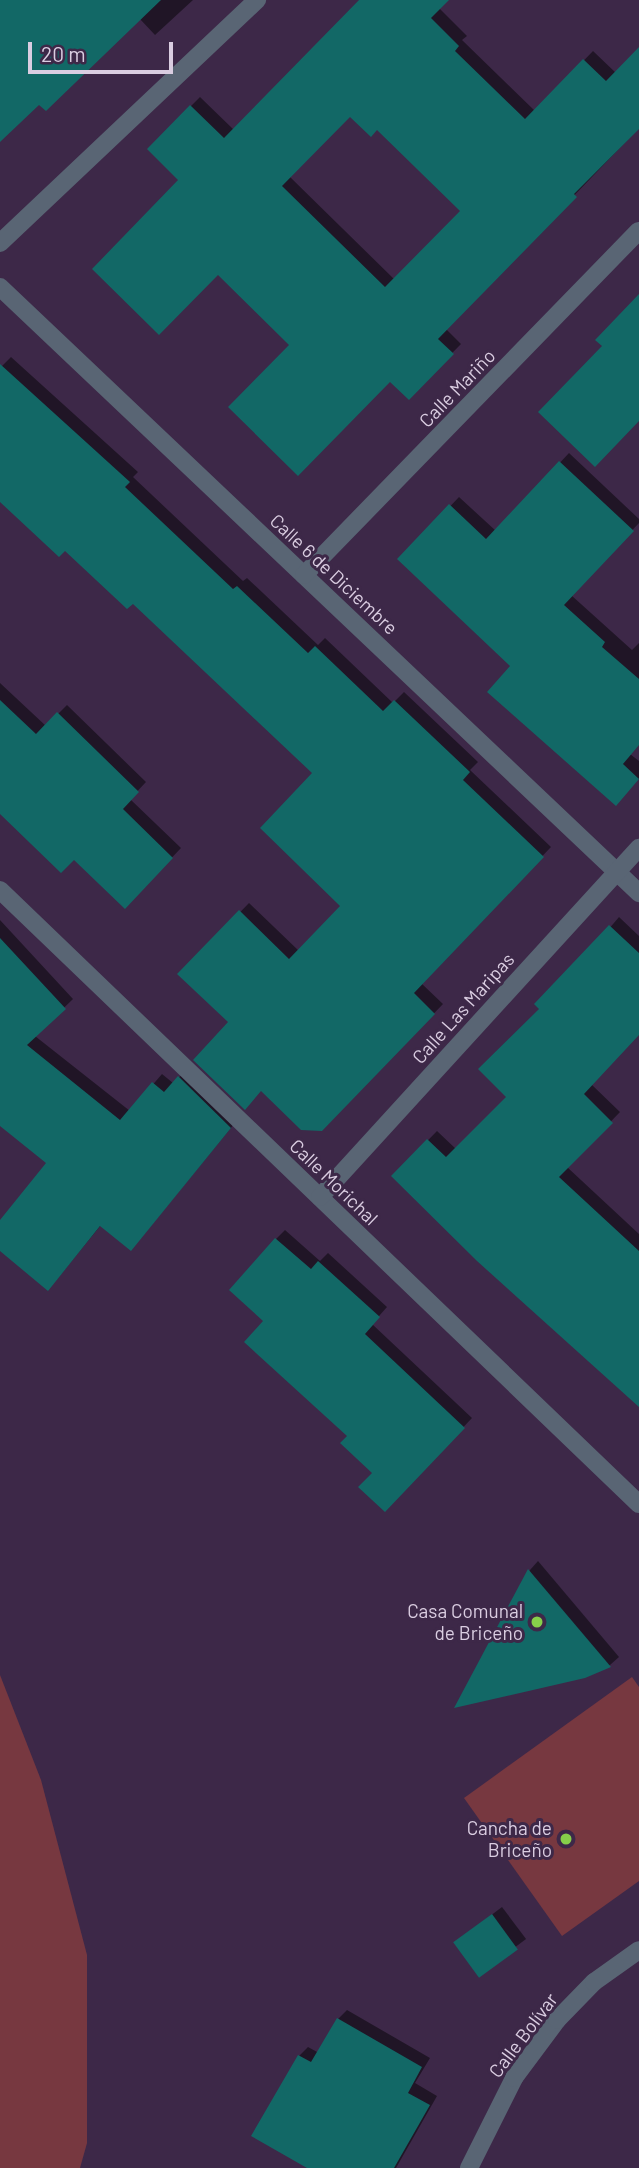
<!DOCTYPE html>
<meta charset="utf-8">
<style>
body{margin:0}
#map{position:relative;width:639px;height:2168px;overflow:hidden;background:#3d2848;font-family:Barlow,sans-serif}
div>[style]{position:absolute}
.green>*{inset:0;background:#773840}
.shadow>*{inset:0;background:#0007;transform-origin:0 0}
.building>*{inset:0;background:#126866;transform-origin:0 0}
.street>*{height:18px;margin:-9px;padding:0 9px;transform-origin:9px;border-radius:9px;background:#596574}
.dots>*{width:19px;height:19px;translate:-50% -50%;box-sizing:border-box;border:4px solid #3d2848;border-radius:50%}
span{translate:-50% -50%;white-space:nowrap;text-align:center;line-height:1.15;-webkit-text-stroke:6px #3d2848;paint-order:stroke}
.street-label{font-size:19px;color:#dacde1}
.poi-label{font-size:19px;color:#dacde1}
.right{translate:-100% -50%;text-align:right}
.scale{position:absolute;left:28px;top:42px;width:145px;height:32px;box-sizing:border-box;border:4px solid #dacde1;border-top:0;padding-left:9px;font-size:21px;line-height:24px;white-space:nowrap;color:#dacde1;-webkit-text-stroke:5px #3d2848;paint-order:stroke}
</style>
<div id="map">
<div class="green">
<div style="clip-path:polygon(0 1675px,41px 1780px,87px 1955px,87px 2143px,80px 2168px,0 2168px)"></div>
<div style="clip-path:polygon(632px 1677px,639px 1687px,639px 1881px,562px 1936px,464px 1798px)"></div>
</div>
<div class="shadow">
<div style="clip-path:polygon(10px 0,193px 0,155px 35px,139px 18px,39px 102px,0 140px,0 10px)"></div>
<div style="clip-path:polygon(evenodd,361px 0,447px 0,439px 8px,467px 36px,462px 40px,535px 111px,593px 51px,616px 73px,639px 50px,639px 128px,446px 329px,461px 344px,409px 397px,391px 379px,291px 345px,180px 180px,191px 106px,200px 97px,234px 130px,361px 0,350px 114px,377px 128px,463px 211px,395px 280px,289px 176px,350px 114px)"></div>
<div style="clip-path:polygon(11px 357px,138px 472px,133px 477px,243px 581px,247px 578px,318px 645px,325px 638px,393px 703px,404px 692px,478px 762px,470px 770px,551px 847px,421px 983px,443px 1004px,322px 1130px,230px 1022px,180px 974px,249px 903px,299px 951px,343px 906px,315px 773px,133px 601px,0 499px,0 368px)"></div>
<div style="clip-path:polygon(569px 453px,639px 519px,639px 523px,571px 595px,632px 650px,639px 643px,639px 744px,630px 754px,639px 761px,639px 778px,624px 795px,512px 666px,400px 559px,459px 497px,496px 531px)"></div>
<div style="clip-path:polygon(0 683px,46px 726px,67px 705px,146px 782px,130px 799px,181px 848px,125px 907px,74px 858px,0 812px)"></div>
<div style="clip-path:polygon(619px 917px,639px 936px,639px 1033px,591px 1084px,620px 1112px,567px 1167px,639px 1234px,639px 1403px,393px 1176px,437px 1131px,456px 1149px,508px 1097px,541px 1009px)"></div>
<div style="clip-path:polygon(0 920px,73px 999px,35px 1036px,130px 1111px,162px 1074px,173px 1083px,188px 1069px,239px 1118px,140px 1239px,101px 1225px,57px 1279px,0 1249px,0 1223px,49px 1163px,0 1124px)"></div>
<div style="clip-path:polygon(285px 1230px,320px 1261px,328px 1253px,387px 1307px,372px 1324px,472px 1418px,385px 1510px,374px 1473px,265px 1321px,276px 1239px)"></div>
<div style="clip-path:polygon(538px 1561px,619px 1657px,610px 1665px,585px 1676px,457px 1705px,530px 1570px)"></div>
<div style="left:502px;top:1907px;width:40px;height:59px;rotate:53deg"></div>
<div style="clip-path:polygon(347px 2010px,430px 2058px,415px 2083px,437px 2096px,396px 2168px,311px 2168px,253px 2135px,299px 2056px,308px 2047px,319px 2053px,338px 2019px)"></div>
</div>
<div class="building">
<div style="clip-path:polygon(0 0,161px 0,46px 111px,39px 105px,0 142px)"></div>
<div style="clip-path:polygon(evenodd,359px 0,449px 0,431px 18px,459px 46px,455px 51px,525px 119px,583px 59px,606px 81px,639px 47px,639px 129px,574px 194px,577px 197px,438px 339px,454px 354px,409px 400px,390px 382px,298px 476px,228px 407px,289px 345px,218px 275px,159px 335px,92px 269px,178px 180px,147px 149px,190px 105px,224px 138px,359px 0,350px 117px,371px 137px,377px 130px,460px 211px,385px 287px,282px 186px,350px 117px)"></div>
<div style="clip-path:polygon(639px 294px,639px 421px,595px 467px,538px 412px,602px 346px,595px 340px)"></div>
<div style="clip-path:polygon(0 364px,130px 482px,125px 487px,233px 589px,237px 586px,308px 653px,315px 646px,383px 711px,394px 700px,470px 772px,463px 780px,544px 857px,414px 993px,435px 1014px,322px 1131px,301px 1130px,261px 1091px,245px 1110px,193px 1060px,228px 1022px,177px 974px,239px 910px,289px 959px,340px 906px,260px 828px,312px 773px,133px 604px,127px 609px,65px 551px,59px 557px,0 502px)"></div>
<div style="clip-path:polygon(559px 461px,634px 531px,564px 605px,605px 642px,602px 647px,639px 679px,639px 745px,623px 764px,639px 779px,616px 806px,487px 692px,510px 666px,397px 559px,449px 504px,486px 539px)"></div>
<div style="clip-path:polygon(0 700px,36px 734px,57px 712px,139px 792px,123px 809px,173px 858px,125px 909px,74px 860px,61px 873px,0 814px)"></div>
<div style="clip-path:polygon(609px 925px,639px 953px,639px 1035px,584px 1094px,613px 1123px,559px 1177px,639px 1251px,639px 1407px,477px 1261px,391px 1176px,427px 1139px,446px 1157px,506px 1097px,478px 1069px,539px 1009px,534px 1004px)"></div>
<div style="clip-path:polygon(0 938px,66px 1009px,27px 1045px,120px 1120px,152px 1082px,164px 1092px,178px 1076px,231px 1128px,131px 1251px,100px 1226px,48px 1291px,0 1251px,0 1220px,46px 1163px,0 1126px)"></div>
<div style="clip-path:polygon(275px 1238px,311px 1269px,318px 1261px,380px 1317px,365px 1334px,465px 1428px,385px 1512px,358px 1487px,372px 1473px,340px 1443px,347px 1436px,244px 1342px,263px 1321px,229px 1290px)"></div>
<div style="clip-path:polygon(528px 1569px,611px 1667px,585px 1678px,454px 1708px)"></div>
<div style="left:492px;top:1914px;width:44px;height:48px;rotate:54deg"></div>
<div style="clip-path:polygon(337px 2018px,422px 2067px,408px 2093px,430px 2105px,394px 2168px,307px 2168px,251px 2136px,298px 2055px,311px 2062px)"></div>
</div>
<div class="street">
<div style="left:0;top:243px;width:354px;rotate:-43.4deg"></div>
<div style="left:0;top:287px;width:881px;rotate:43.48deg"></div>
<div style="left:304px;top:575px;width:480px;rotate:-45.8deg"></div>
<div style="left:0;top:890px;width:886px;rotate:43.86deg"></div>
<div style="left:320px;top:1197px;width:473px;rotate:-47.6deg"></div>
<div style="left:469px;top:2168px;width:101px;rotate:-63.4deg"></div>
<div style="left:514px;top:2078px;width:72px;rotate:-53.4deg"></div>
<div style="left:557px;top:2020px;width:53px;rotate:-45.8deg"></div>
<div style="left:594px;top:1982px;width:55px;rotate:-35.4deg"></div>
</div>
<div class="dots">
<div style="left:537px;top:1622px;background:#87cf4a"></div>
<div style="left:566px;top:1839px;background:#87cf4a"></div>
</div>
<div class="street-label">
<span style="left:457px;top:388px;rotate:-46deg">Calle Mariño</span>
<span style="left:334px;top:574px;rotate:43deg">Calle 6 de Diciembre</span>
<span style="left:463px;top:1008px;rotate:-48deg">Calle Las Maripas</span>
<span style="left:334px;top:1182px;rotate:44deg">Calle Morichal</span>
<span style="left:523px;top:2035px;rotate:-53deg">Calle Bolívar</span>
</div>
<div class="poi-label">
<span class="right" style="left:523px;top:1622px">Casa Comunal<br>de Briceño</span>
<span class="right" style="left:552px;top:1839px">Cancha de<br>Briceño</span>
</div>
<div class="scale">20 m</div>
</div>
